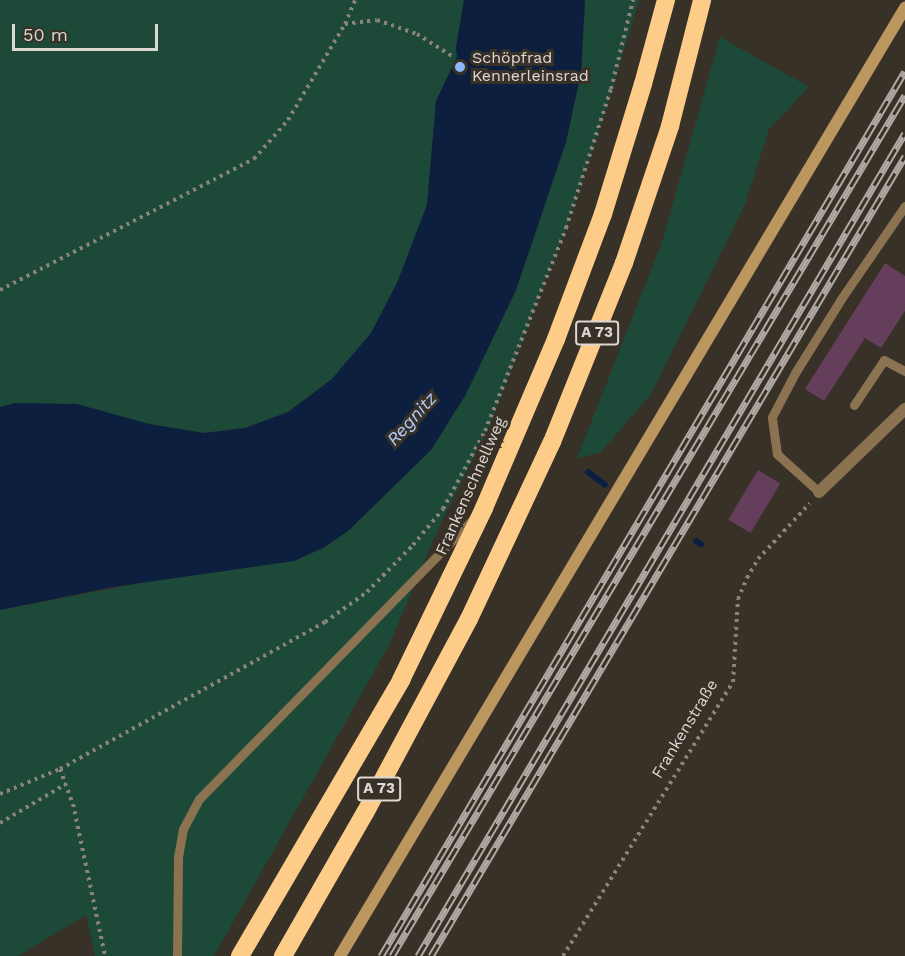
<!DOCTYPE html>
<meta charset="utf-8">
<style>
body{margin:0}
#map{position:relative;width:905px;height:956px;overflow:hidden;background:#383127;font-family:"Work Sans",sans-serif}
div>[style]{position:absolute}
.green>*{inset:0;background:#1c4938}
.water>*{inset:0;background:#0d1f3f}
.stream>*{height:6px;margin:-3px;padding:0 3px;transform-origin:3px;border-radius:3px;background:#0d1f3f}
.building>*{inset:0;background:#643e5a;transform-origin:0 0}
.path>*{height:4px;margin-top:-2px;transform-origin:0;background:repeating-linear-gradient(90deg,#89837b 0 3px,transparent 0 7.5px)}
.lane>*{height:9px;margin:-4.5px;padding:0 4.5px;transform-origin:4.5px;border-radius:4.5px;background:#8b7251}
.street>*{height:12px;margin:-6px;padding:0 6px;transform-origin:6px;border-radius:6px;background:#8b7251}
.secondary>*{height:12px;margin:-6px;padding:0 6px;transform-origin:6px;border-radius:6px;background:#bc965f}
.highway>*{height:18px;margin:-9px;padding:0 9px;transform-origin:9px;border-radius:9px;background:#fdcc88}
.rail>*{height:7px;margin-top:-3.5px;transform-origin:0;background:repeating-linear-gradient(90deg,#383127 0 14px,#b0aaa3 0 28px);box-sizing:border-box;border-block:2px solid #b0aaa3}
.dots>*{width:16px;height:16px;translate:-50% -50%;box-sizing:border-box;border:3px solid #383127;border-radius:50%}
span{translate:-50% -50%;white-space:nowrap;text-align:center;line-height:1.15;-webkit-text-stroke:6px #383127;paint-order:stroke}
.shield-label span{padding:2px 4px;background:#383127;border:2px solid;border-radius:4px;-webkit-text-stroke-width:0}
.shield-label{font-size:15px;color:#ddd8d2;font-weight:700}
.poi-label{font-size:16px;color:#ddd8d2}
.left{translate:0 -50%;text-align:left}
.street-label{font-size:16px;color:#ddd8d2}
.water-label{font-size:18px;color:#b0ccff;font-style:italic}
.scale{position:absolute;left:12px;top:24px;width:146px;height:27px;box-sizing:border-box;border:3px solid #ddd8d2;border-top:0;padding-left:8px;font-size:18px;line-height:21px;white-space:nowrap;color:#ddd8d2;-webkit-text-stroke:4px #383127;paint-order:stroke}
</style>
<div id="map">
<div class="green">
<div style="clip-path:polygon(0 0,464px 0,456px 47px,457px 57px,436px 101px,427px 205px,397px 283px,371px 333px,332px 379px,288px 412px,245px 428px,204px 433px,16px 403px,0 407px)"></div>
<div style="clip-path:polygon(585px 0,639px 0,609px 100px,565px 230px,488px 429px,439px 527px,389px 645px,214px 956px,95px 956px,86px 915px,18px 956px,0 956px,0 610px,323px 548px,348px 531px,431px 450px,466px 394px,516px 290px,566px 142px,581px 73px)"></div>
<div style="clip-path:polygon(720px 37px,809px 87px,769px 129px,745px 204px,651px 394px,600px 453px,577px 458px,661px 245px)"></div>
</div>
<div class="water">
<div style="clip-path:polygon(464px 0,585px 0,581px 73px,566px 142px,516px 290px,466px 394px,431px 450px,348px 531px,323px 548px,294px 561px,113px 587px,0 610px,0 407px,15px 403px,77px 404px,149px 424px,204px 433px,245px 428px,288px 412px,332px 379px,371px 333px,397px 283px,427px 205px,436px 101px,457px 57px,456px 47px)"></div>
</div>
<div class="stream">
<div style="left:588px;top:472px;width:21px;rotate:37deg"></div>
<div style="left:696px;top:541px;width:6px;rotate:31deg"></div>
</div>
<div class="building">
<div style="clip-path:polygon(885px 263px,905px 276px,905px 311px,881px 348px,865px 338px,824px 401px,805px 389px)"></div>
<div style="left:758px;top:470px;width:26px;height:58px;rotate:31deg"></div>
</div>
<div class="path">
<div style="left:345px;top:24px;width:32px;rotate:-7deg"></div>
<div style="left:377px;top:20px;width:42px;rotate:19.3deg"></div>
<div style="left:417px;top:34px;width:41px;rotate:32.2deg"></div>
<div style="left:0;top:290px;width:286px;rotate:-27.3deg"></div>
<div style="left:254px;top:159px;width:52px;rotate:-48.9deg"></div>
<div style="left:288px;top:120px;width:112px;rotate:-59.3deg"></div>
<div style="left:345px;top:24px;width:26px;rotate:-67deg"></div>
<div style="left:60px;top:769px;width:37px;rotate:70deg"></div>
<div style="left:73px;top:804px;width:155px;rotate:78.1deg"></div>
<div style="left:0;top:794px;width:65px;rotate:-22.6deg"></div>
<div style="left:60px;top:769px;width:303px;rotate:-29deg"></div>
<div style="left:325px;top:622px;width:52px;rotate:-35.5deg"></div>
<div style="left:367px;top:592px;width:66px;rotate:-45.6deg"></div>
<div style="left:413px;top:545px;width:47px;rotate:-50.2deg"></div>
<div style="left:443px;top:509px;width:89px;rotate:-61.7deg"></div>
<div style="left:485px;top:431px;width:219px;rotate:-68.2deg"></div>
<div style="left:566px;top:228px;width:146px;rotate:-72.1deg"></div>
<div style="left:611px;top:89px;width:92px;rotate:-76.1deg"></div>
<div style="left:0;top:823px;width:77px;rotate:-30.6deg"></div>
<div style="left:563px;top:956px;width:322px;rotate:-58.2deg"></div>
<div style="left:733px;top:682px;width:83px;rotate:-86.6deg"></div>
<div style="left:738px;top:599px;width:23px;rotate:-67deg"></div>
<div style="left:747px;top:578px;width:22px;rotate:-60deg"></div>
<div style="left:758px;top:559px;width:76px;rotate:-47.1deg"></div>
</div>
<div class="lane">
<div style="left:854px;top:405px;width:54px;rotate:-56.3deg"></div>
<div style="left:884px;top:360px;width:24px;rotate:28deg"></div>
<div style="left:819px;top:492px;width:57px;rotate:-137.9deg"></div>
<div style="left:777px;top:454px;width:37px;rotate:-98deg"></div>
<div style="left:772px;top:417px;width:50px;rotate:-62.4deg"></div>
<div style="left:795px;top:373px;width:87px;rotate:-58.1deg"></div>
<div style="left:841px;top:299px;width:113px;rotate:-55.5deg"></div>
<div style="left:177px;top:956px;width:99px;rotate:-89.4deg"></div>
<div style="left:178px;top:857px;width:28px;rotate:-80deg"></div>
<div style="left:183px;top:829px;width:34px;rotate:-62deg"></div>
<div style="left:199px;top:799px;width:390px;rotate:-45.6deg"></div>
</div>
<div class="street">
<div style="left:819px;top:492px;width:120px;rotate:-44deg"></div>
</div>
<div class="secondary">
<div style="left:340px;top:956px;width:1104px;rotate:-59.21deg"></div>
</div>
<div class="highway">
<div style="left:240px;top:956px;width:320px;rotate:-59.7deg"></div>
<div style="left:401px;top:680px;width:191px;rotate:-64.2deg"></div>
<div style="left:484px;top:508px;width:184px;rotate:-66.9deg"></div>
<div style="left:556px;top:339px;width:134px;rotate:-69.4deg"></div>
<div style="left:603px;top:214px;width:136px;rotate:-72.9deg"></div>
<div style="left:643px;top:84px;width:87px;rotate:-74.7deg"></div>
<div style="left:283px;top:956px;width:165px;rotate:-60.2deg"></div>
<div style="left:365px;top:813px;width:220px;rotate:-61.8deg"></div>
<div style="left:469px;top:619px;width:195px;rotate:-64.9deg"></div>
<div style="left:552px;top:442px;width:193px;rotate:-68.1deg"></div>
<div style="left:624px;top:263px;width:145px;rotate:-71.4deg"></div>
<div style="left:670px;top:126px;width:130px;rotate:-75.7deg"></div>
</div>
<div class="rail">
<div style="left:381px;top:956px;width:1028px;rotate:-59.37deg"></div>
<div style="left:392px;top:956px;width:1002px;rotate:-59.21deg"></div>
<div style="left:418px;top:956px;width:956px;rotate:-59.39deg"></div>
<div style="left:431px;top:956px;width:930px;rotate:-59.35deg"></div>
</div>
<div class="dots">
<div style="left:460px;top:67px;background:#8cb9fc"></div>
</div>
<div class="shield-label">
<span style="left:597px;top:333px">A 73</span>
<span style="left:379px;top:789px">A 73</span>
</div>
<div class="poi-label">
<span class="left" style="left:472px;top:67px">Schöpfrad<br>Kennerleinsrad</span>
</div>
<div class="street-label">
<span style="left:471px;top:486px;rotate:-66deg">Frankenschnellweg</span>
<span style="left:685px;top:729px;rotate:-59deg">Frankenstraße</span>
</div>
<div class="water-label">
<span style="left:412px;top:419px;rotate:-48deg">Regnitz</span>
</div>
<div class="scale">50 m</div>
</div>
